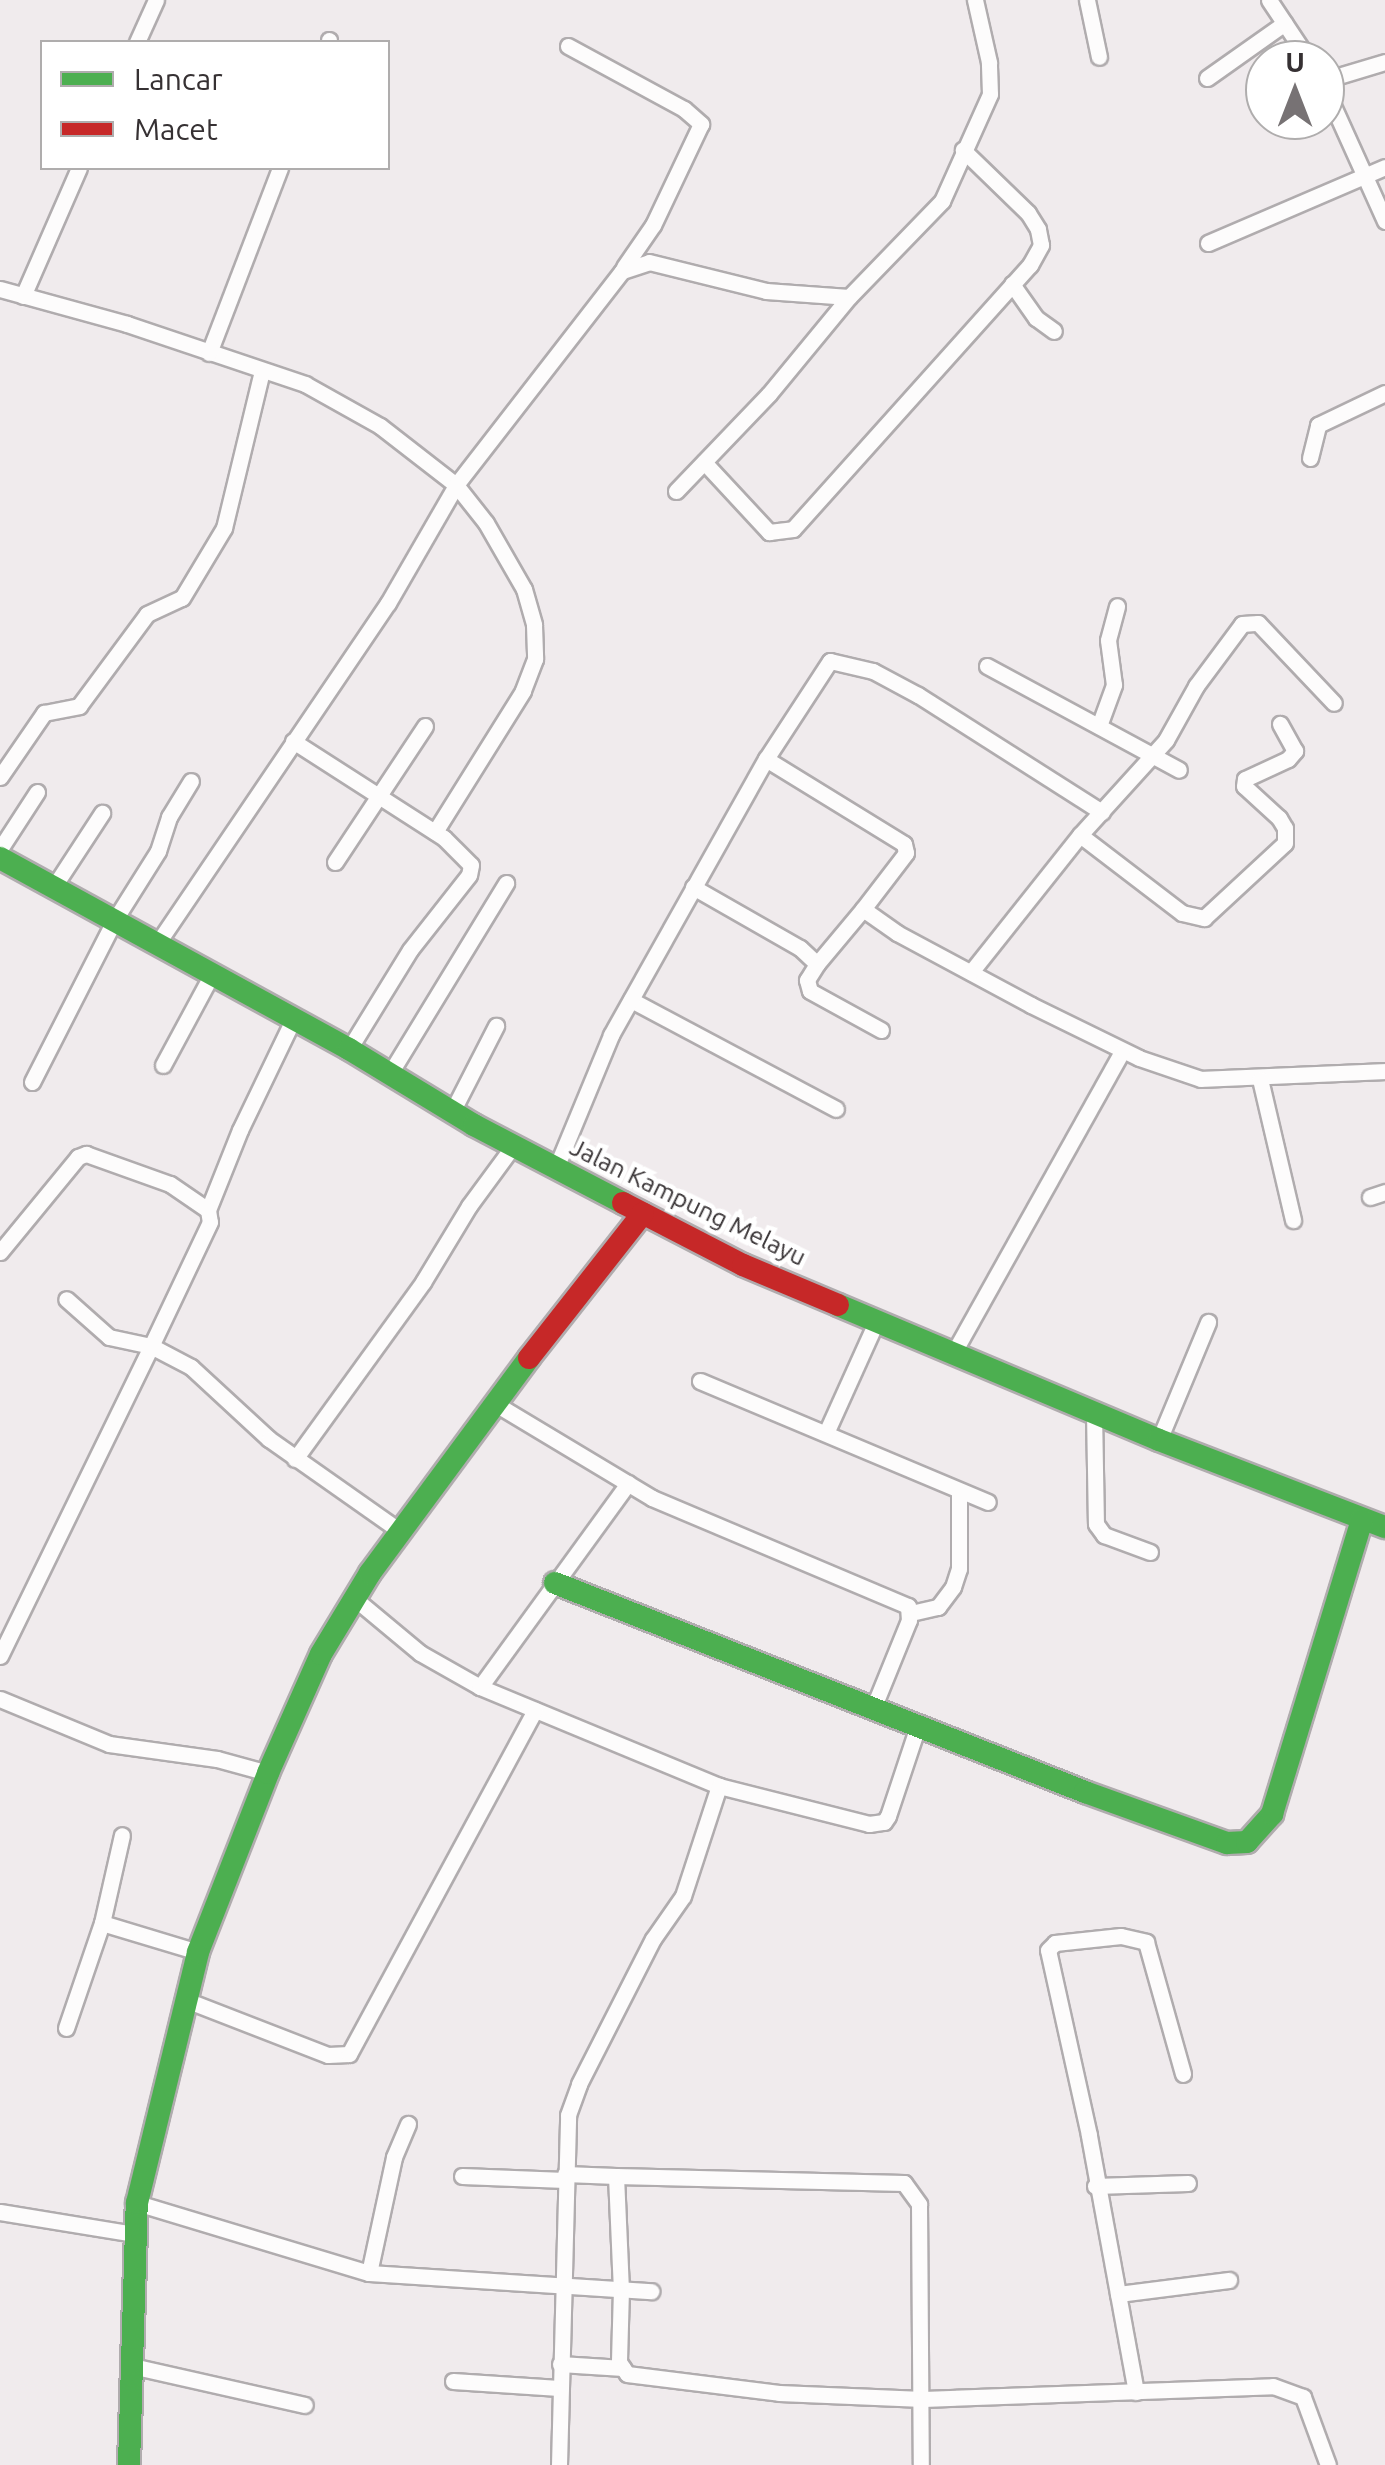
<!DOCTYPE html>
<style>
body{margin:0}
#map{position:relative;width:1385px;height:2465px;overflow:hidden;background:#f0ebed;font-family:Ubuntu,sans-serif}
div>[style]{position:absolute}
.roads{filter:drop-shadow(2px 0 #b0acae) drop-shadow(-2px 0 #b0acae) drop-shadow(0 2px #b0acae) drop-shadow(0 -2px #b0acae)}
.street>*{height:15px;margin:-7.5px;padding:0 7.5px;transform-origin:7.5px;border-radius:7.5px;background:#fdfcfc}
.fast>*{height:22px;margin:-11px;padding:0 11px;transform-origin:11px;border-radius:11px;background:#4caf50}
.jam>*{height:22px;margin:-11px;padding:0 11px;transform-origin:11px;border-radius:11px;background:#c62828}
span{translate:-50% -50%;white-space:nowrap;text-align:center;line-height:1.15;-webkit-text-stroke:9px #fff;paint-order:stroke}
.street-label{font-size:25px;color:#363133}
.legend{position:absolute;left:40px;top:40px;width:350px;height:130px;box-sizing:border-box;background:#fff;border:2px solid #afadad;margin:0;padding:12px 18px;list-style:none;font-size:30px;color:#363133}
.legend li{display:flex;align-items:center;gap:20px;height:50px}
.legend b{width:50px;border:2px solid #afadad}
.north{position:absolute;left:1245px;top:40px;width:100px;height:100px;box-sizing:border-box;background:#fff;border:2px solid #afadad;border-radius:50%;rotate:0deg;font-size:28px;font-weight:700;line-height:40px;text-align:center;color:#363133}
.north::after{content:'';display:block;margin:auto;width:35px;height:45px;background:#777274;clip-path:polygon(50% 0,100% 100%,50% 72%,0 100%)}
</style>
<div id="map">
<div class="roads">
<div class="street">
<div style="left:1087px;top:0;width:58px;rotate:78.1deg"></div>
<div style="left:1269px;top:0;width:72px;rotate:56.3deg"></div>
<div style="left:137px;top:42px;width:46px;rotate:-65.7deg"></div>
<div style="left:329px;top:42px;width:2px;rotate:-90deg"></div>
<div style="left:568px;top:46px;width:132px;rotate:28.5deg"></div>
<div style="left:684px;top:109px;width:23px;rotate:41deg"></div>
<div style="left:701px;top:124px;width:112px;rotate:115.4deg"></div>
<div style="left:653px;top:225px;width:51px;rotate:124.6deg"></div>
<div style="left:1207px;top:78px;width:95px;rotate:-35.2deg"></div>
<div style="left:1325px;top:80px;width:63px;rotate:-16.7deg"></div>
<div style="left:1325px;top:88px;width:146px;rotate:65.7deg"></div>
<div style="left:1208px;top:243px;width:193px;rotate:-23.2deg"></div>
<div style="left:1012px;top:284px;width:42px;rotate:54.8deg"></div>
<div style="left:1036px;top:318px;width:22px;rotate:36deg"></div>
<div style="left:0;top:289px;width:132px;rotate:15.4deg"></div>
<div style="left:127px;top:324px;width:188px;rotate:18.6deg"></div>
<div style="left:305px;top:384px;width:86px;rotate:29.2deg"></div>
<div style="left:380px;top:426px;width:96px;rotate:37.8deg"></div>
<div style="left:456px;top:485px;width:48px;rotate:51.7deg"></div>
<div style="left:486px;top:523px;width:76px;rotate:60.1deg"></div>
<div style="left:524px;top:589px;width:37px;rotate:74deg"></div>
<div style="left:534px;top:625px;width:34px;rotate:88deg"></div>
<div style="left:535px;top:659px;width:34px;rotate:111deg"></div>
<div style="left:523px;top:691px;width:166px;rotate:122deg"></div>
<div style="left:23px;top:296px;width:140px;rotate:-66.4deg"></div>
<div style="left:209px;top:353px;width:198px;rotate:-69deg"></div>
<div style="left:1310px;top:458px;width:34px;rotate:-76deg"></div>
<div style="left:1318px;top:425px;width:74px;rotate:-25.5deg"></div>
<div style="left:704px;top:462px;width:96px;rotate:47.1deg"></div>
<div style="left:769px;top:532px;width:24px;rotate:-7deg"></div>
<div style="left:793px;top:529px;width:355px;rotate:-48.1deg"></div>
<div style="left:1030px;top:265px;width:23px;rotate:-61deg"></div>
<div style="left:1041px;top:245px;width:16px;rotate:-101deg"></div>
<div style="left:1038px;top:229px;width:19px;rotate:-122deg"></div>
<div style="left:1028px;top:213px;width:91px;rotate:-135.9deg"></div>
<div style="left:676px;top:491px;width:134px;rotate:-46.2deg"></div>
<div style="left:769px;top:394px;width:126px;rotate:-50.5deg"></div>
<div style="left:849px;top:297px;width:134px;rotate:-45.9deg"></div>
<div style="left:942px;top:201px;width:117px;rotate:-65.8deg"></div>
<div style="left:990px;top:94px;width:32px;rotate:-92deg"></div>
<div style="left:989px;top:62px;width:64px;rotate:-102.7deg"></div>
<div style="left:987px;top:666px;width:218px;rotate:28.4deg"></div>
<div style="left:1099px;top:726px;width:44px;rotate:-69.9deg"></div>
<div style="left:1114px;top:685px;width:45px;rotate:-97.6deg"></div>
<div style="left:1108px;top:640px;width:35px;rotate:-75deg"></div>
<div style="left:293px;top:741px;width:179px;rotate:32.7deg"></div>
<div style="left:444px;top:838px;width:38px;rotate:45deg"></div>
<div style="left:471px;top:865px;width:10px;rotate:101deg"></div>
<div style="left:469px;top:875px;width:95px;rotate:128.2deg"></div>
<div style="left:410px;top:950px;width:116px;rotate:121.6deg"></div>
<div style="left:766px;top:759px;width:162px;rotate:31.6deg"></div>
<div style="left:904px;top:844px;width:9px;rotate:77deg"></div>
<div style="left:906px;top:853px;width:71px;rotate:127.5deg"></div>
<div style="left:863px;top:909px;width:42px;rotate:35.2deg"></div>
<div style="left:897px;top:933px;width:152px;rotate:28.2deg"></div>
<div style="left:1031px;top:1005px;width:120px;rotate:26.1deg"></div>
<div style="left:1139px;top:1058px;width:65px;rotate:18.7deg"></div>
<div style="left:1201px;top:1079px;width:184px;rotate:-2.5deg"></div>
<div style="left:0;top:777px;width:78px;rotate:-55.5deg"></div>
<div style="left:44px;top:713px;width:36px;rotate:-11deg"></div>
<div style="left:79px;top:706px;width:114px;rotate:-53.5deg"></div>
<div style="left:147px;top:614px;width:38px;rotate:-25deg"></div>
<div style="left:182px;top:598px;width:82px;rotate:-59deg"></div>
<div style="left:224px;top:528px;width:162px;rotate:-76.4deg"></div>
<div style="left:1080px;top:835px;width:128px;rotate:37.4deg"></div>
<div style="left:1182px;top:913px;width:23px;rotate:13deg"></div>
<div style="left:1204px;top:918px;width:110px;rotate:-42.8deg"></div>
<div style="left:1285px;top:843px;width:15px;rotate:-90deg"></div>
<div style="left:1285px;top:828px;width:12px;rotate:-121deg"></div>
<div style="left:1279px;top:818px;width:47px;rotate:-137.6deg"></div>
<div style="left:1244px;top:786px;width:7px;rotate:-82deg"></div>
<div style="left:1245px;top:779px;width:47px;rotate:-24.9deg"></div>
<div style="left:1288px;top:759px;width:11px;rotate:-49deg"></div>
<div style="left:1295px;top:751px;width:31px;rotate:-119deg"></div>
<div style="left:0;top:849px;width:68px;rotate:-57deg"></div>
<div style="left:335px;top:862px;width:163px;rotate:-56.5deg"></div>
<div style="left:693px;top:887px;width:123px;rotate:29.7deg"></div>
<div style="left:800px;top:948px;width:23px;rotate:43deg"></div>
<div style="left:817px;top:964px;width:19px;rotate:122deg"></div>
<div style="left:807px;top:980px;width:11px;rotate:75deg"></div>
<div style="left:810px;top:991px;width:81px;rotate:28.8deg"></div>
<div style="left:53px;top:888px;width:90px;rotate:-56.8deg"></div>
<div style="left:157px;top:944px;width:412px;rotate:-55.9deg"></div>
<div style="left:388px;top:603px;width:136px;rotate:-60deg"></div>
<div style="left:456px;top:485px;width:271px;rotate:-52.2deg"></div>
<div style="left:622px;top:271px;width:28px;rotate:-18deg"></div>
<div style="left:649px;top:262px;width:121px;rotate:13.9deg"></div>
<div style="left:766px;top:291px;width:83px;rotate:4.1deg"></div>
<div style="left:817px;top:964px;width:72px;rotate:-50.1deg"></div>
<div style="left:971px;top:972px;width:175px;rotate:-51.5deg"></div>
<div style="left:1080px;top:835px;width:128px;rotate:-47.8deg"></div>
<div style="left:1166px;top:740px;width:62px;rotate:-60.9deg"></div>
<div style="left:1196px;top:686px;width:77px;rotate:-53.4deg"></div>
<div style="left:1242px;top:624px;width:16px;rotate:-4deg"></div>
<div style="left:1258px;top:623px;width:110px;rotate:46.5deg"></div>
<div style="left:631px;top:1000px;width:232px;rotate:28deg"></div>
<div style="left:163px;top:1065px;width:103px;rotate:-61.7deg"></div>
<div style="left:389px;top:1075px;width:225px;rotate:-58.6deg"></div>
<div style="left:1260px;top:1079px;width:145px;rotate:76.8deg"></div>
<div style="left:32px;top:1082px;width:181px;rotate:-63deg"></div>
<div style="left:114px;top:921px;width:83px;rotate:-57.8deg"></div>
<div style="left:158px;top:851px;width:36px;rotate:-72deg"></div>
<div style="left:169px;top:817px;width:42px;rotate:-58.6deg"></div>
<div style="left:452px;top:1112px;width:97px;rotate:-62.9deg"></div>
<div style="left:556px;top:1168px;width:144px;rotate:-67.5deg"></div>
<div style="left:611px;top:1035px;width:317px;rotate:-60.7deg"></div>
<div style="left:766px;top:759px;width:117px;rotate:-56.9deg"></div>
<div style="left:830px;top:661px;width:44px;rotate:13.1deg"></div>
<div style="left:873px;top:671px;width:51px;rotate:28.1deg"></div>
<div style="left:918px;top:695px;width:218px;rotate:32.5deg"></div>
<div style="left:1370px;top:1197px;width:16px;rotate:-18deg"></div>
<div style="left:208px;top:1210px;width:86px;rotate:-68.2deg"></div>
<div style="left:240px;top:1130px;width:122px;rotate:-64.3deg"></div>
<div style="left:0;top:1252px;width:123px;rotate:-50.6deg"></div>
<div style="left:78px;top:1157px;width:9px;rotate:-21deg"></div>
<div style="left:86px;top:1154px;width:89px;rotate:19.7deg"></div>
<div style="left:170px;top:1184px;width:46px;rotate:34.4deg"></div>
<div style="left:208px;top:1210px;width:12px;rotate:81deg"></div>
<div style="left:210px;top:1222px;width:137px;rotate:115.4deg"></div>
<div style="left:151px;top:1346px;width:43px;rotate:-167.9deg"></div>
<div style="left:109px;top:1337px;width:57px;rotate:-138.5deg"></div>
<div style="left:954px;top:1352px;width:345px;rotate:-60.8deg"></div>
<div style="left:700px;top:1381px;width:312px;rotate:22.8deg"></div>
<div style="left:494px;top:1403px;width:184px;rotate:31deg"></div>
<div style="left:652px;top:1498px;width:278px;rotate:22.9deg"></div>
<div style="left:908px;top:1606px;width:14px;rotate:86deg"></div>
<div style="left:909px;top:1620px;width:93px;rotate:112.1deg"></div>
<div style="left:1094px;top:1412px;width:112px;rotate:89deg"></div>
<div style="left:1096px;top:1524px;width:14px;rotate:54deg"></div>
<div style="left:1104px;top:1535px;width:49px;rotate:20.3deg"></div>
<div style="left:826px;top:1433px;width:124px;rotate:-65.7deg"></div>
<div style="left:1159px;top:1440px;width:128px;rotate:-67.4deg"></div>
<div style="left:295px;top:1459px;width:218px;rotate:-54.1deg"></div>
<div style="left:423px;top:1282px;width:89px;rotate:-58.8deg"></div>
<div style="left:469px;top:1206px;width:74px;rotate:-53.7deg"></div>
<div style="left:354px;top:1598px;width:86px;rotate:39.8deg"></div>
<div style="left:420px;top:1653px;width:69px;rotate:29.5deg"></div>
<div style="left:480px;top:1687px;width:259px;rotate:22.5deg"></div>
<div style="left:719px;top:1786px;width:155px;rotate:14.2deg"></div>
<div style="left:869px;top:1824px;width:15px;rotate:-8deg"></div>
<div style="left:884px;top:1822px;width:7px;rotate:-56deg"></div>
<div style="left:888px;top:1816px;width:95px;rotate:-71.6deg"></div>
<div style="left:911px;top:1613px;width:28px;rotate:-13deg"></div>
<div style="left:938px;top:1607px;width:25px;rotate:-53deg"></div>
<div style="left:953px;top:1587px;width:19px;rotate:-72deg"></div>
<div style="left:959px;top:1569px;width:78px;rotate:-90deg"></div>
<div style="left:0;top:1656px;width:345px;rotate:-64deg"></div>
<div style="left:151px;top:1346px;width:45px;rotate:27.7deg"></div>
<div style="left:191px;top:1367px;width:106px;rotate:42.7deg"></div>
<div style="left:269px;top:1439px;width:160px;rotate:35.1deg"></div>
<div style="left:480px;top:1687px;width:252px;rotate:-54deg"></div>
<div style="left:0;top:1699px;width:118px;rotate:22.4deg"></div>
<div style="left:109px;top:1744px;width:109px;rotate:7.9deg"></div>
<div style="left:217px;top:1759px;width:53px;rotate:15.4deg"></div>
<div style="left:102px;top:1923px;width:100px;rotate:16.8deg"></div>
<div style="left:186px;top:2000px;width:152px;rotate:21.2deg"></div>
<div style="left:328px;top:2055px;width:21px;rotate:-3deg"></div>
<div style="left:349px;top:2054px;width:391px;rotate:-61.6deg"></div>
<div style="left:66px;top:2028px;width:111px;rotate:-71.1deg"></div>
<div style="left:102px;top:1923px;width:90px;rotate:-77.2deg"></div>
<div style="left:565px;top:2174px;width:51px;rotate:2.2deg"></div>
<div style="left:616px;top:2176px;width:113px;rotate:87.5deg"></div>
<div style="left:621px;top:2289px;width:73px;rotate:91.6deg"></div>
<div style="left:619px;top:2362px;width:14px;rotate:56deg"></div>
<div style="left:627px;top:2374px;width:153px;rotate:7.1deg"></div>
<div style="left:779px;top:2393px;width:144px;rotate:2.4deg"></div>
<div style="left:923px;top:2399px;width:350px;rotate:-2.1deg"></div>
<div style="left:1273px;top:2386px;width:32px;rotate:20deg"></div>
<div style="left:1303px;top:2397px;width:72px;rotate:69.8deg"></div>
<div style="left:462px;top:2176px;width:103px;rotate:2.2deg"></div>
<div style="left:616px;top:2176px;width:288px;rotate:1.4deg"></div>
<div style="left:904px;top:2183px;width:26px;rotate:54deg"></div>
<div style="left:919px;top:2204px;width:261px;rotate:89.6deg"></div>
<div style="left:1095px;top:2186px;width:93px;rotate:-1.8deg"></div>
<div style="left:137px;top:2203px;width:242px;rotate:16.8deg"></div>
<div style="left:369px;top:2273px;width:283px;rotate:3.7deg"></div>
<div style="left:0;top:2212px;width:137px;rotate:9.3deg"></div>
<div style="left:369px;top:2273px;width:119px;rotate:-77.8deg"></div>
<div style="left:394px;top:2157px;width:36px;rotate:-67deg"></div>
<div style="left:1118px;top:2294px;width:112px;rotate:-7.2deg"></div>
<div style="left:560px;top:2364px;width:63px;rotate:3.6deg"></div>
<div style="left:132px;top:2366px;width:177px;rotate:12.7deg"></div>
<div style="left:453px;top:2381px;width:106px;rotate:3.8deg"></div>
<div style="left:1136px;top:2392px;width:261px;rotate:-100.4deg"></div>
<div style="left:1089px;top:2135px;width:189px;rotate:-102.5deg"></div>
<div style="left:1048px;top:1950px;width:10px;rotate:-45deg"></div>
<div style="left:1055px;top:1943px;width:66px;rotate:-6.1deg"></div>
<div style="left:1121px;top:1936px;width:26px;rotate:13deg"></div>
<div style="left:1146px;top:1942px;width:137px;rotate:74.3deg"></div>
<div style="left:559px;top:2465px;width:350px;rotate:-88.5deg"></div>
<div style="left:568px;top:2115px;width:33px;rotate:-70deg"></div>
<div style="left:579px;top:2084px;width:163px;rotate:-63deg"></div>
<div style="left:653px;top:1939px;width:52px;rotate:-55.1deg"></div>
<div style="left:683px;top:1896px;width:116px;rotate:-71.9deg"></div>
</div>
<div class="fast">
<div style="left:0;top:858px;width:398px;rotate:28.7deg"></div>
<div style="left:349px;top:1049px;width:146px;rotate:31.3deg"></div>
<div style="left:474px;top:1125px;width:168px;rotate:27.6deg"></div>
<div style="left:838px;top:1305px;width:348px;rotate:22.8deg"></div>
<div style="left:1159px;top:1440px;width:242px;rotate:21.1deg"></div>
<div style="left:555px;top:1583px;width:570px;rotate:21.52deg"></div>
<div style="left:1085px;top:1792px;width:151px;rotate:19.8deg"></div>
<div style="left:1227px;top:1843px;width:20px;rotate:-3deg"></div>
<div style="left:1247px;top:1842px;width:38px;rotate:-48deg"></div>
<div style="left:1272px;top:1814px;width:308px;rotate:-73deg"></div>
<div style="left:129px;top:2465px;width:262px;rotate:-88.3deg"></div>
<div style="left:137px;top:2203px;width:258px;rotate:-76.3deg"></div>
<div style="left:198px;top:1952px;width:192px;rotate:-68.6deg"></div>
<div style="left:268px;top:1773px;width:130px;rotate:-66deg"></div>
<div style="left:321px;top:1654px;width:95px;rotate:-58.8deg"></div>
<div style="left:370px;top:1573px;width:267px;rotate:-53.5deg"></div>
</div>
<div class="jam">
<div style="left:623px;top:1203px;width:135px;rotate:27.3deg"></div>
<div style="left:743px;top:1265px;width:103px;rotate:22.8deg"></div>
<div style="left:529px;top:1358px;width:184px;rotate:-51.8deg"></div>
</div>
</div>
<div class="street-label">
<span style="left:688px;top:1202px;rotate:26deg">Jalan Kampung Melayu</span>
</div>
<ul class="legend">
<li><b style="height:12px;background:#4caf50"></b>Lancar</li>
<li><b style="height:12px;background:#c62828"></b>Macet</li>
</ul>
<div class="north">U</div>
</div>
